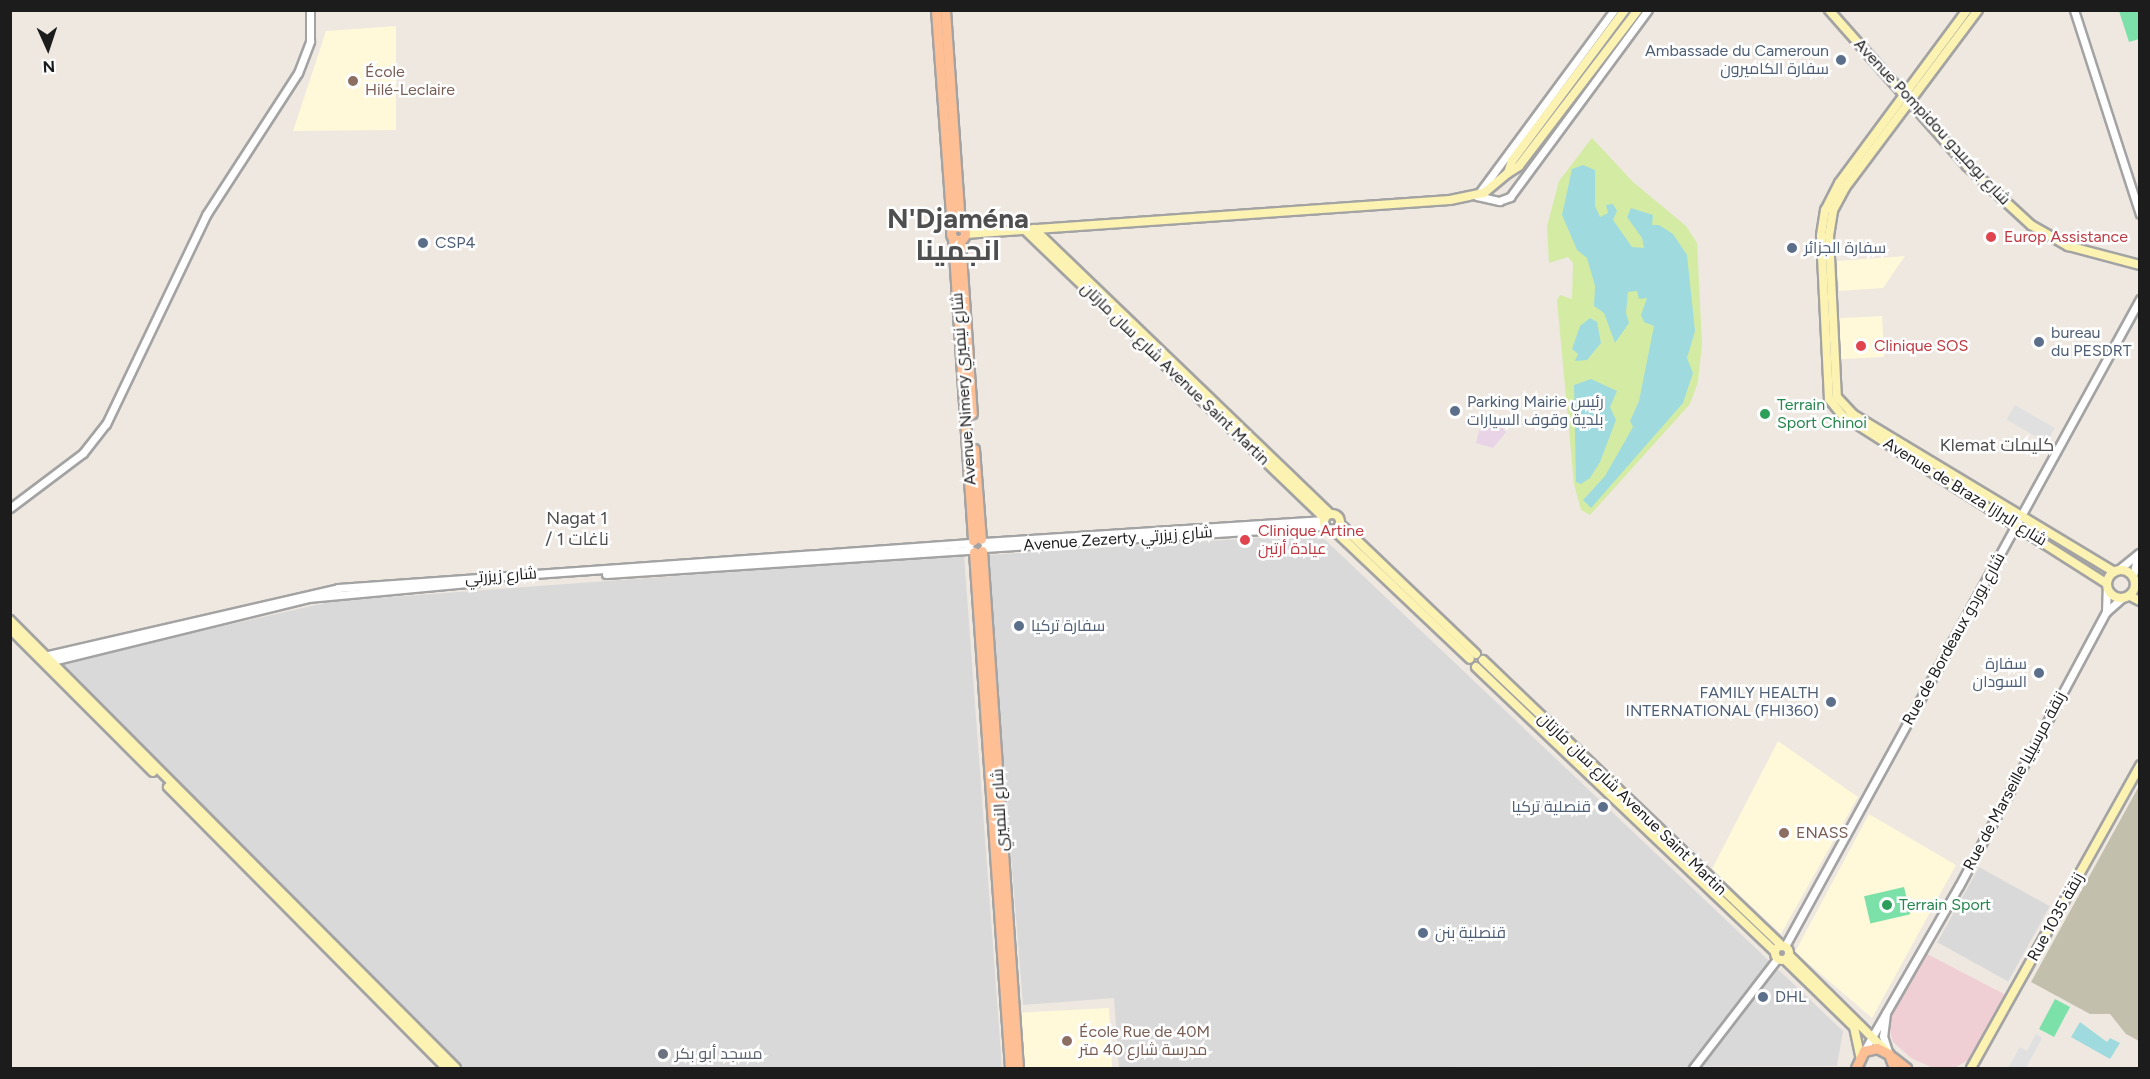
<!DOCTYPE html>
<meta charset="utf-8">
<style>
body{margin:0}
#map{position:relative;width:2150px;height:1079px;overflow:hidden;background:#eee8e1;font-family:Figtree,Cairo,sans-serif}
div>[style]{position:absolute}
.residential>*{inset:0;background:#dad9d9;transform-origin:0 0}
.commercial>*{inset:0;background:#f0cfd4}
.industrial>*{inset:0;background:#e8d3e7}
.education>*{inset:0;background:#fff8d9;transform-origin:0 0}
.construction>*{inset:0;background:#c3bfad}
.grass>*{inset:0;background:#d4eba4}
.pitch>*{inset:0;background:#7be1a8;transform-origin:0 0}
.parking>*{inset:0;background:#e0e0e0;transform-origin:0 0}
.water>*{inset:0;background:#9fdbde}
.roads{filter:drop-shadow(2px 0 #a3a3a3) drop-shadow(-2px 0 #a3a3a3) drop-shadow(0 2px #a3a3a3) drop-shadow(0 -2px #a3a3a3)}
.tertiary>*{height:7px;margin:-3.5px;padding:0 3.5px;transform-origin:3.5px;border-radius:3.5px;background:#fff}
.secondary>*{height:8px;margin:-4px;padding:0 4px;transform-origin:4px;border-radius:4px;background:#fcf2b2}
.secondary>.ring{margin:-4px;padding:0;box-sizing:content-box;background:none;border:8px solid #fcf2b2;border-radius:50%}
.primary>*{height:9px;margin:-4.5px;padding:0 4.5px;transform-origin:4.5px;border-radius:4.5px;background:#ffbf95}
.primary>.ring{margin:-4.5px;padding:0;box-sizing:content-box;background:none;border:9px solid #ffbf95;border-radius:50%}
.dots>*{width:16px;height:16px;translate:-50% -50%;box-sizing:border-box;border:3px solid #fff;border-radius:50%}
span{translate:-50% -50%;white-space:nowrap;text-align:center;line-height:1.15;-webkit-text-stroke:5px #fff;paint-order:stroke}
.service-label{font-size:16px;color:#4e5e75}
.right{translate:-100% -50%;text-align:right}
.left{translate:0 -50%;text-align:left}
.education-label{font-size:16px;color:#785e54}
.street-label{font-size:16px;color:#1c1c1c}
.health-label{font-size:16px;color:#be3a42}
.leisure-label{font-size:16px;color:#27864d}
.worship-label{font-size:16px;color:#5b616d}
.neighbourhood-label{font-size:18px;color:#4f4f4f}
.town-label{font-size:28px;color:#4f4f4f;font-weight:700}
.frame{position:absolute;inset:0;border:12px solid #1c1c1c;pointer-events:none}
.north{position:absolute;left:18px;top:18px;width:60px;height:60px;-webkit-text-stroke:4px #fff;paint-order:stroke;rotate:177deg;font-size:16px;font-weight:700;line-height:24px;text-align:center;color:#1c1c1c}
.north::after{content:'';display:block;margin:auto;width:21px;height:27px;background:#1c1c1c;clip-path:polygon(50% 0,100% 100%,50% 72%,0 100%)}
</style>
<div id="map">
<div class="residential">
<div style="clip-path:polygon(1319px 534px,1843px 1031px,1837px 1066px,1119px 1068px,1114px 998px,1023px 1005px,987px 555px)"></div>
<div style="clip-path:polygon(964px 555px,1002px 1068px,457px 1068px,57px 663px,334px 601px)"></div>
<div style="left:1979px;top:867px;width:81px;height:86px;rotate:29deg"></div>
</div>
<div class="commercial">
<div style="clip-path:polygon(1927px 954px,2006px 995px,1972px 1058px,1954px 1068px,1933px 1068px,1911px 1058px,1893px 1042px,1889px 1028px,1892px 1005px)"></div>
</div>
<div class="industrial">
<div style="clip-path:polygon(1481px 424px,1501px 426px,1506px 432px,1493px 448px,1476px 443px)"></div>
</div>
<div class="education">
<div style="clip-path:polygon(396px 26px,396px 130px,293px 131px,326px 31px)"></div>
<div style="clip-path:polygon(1905px 256px,1883px 288px,1839px 291px,1837px 261px)"></div>
<div style="left:1882px;top:316px;width:41px;height:44px;rotate:87deg"></div>
<div style="clip-path:polygon(1778px 741px,1858px 797px,1781px 934px,1712px 869px)"></div>
<div style="clip-path:polygon(1869px 814px,1956px 865px,1872px 1018px,1795px 952px)"></div>
<div style="left:1109px;top:1008px;width:60px;height:88px;rotate:87deg"></div>
</div>
<div class="construction">
<div style="clip-path:polygon(2139px 786px,2139px 1041px,2126px 1034px,2110px 1014px,2090px 1014px,2031px 982px)"></div>
</div>
<div class="grass">
<div style="clip-path:polygon(1592px 138px,1633px 182px,1686px 226px,1697px 243px,1702px 344px,1698px 382px,1690px 404px,1590px 515px,1581px 510px,1574px 484px,1557px 300px,1560px 295px,1572px 299px,1573px 263px,1568px 257px,1549px 263px,1547px 226px,1559px 181px)"></div>
</div>
<div class="pitch">
<div style="clip-path:polygon(2119px 11px,2139px 11px,2139px 39px,2129px 42px)"></div>
<div style="left:1904px;top:887px;width:28px;height:41px;rotate:77deg"></div>
<div style="left:2055px;top:999px;width:17px;height:34px;rotate:28deg"></div>
</div>
<div class="parking">
<div style="left:2015px;top:405px;width:46px;height:17px;rotate:30deg"></div>
<div style="clip-path:polygon(2036px 1034px,2042px 1038px,2026px 1068px,2008px 1068px,2020px 1047px,2027px 1051px)"></div>
</div>
<div class="water">
<div style="clip-path:polygon(1583px 165px,1595px 170px,1595px 206px,1600px 217px,1608px 213px,1606px 205px,1613px 204px,1617px 211px,1613px 220px,1632px 247px,1644px 248px,1642px 238px,1627px 217px,1631px 208px,1653px 215px,1652px 225px,1659px 225px,1673px 234px,1687px 255px,1695px 331px,1687px 358px,1693px 373px,1683px 403px,1591px 508px,1583px 500px,1605px 476px,1633px 427px,1630px 421px,1639px 401px,1654px 326px,1644px 322px,1641px 315px,1647px 298px,1639px 299px,1637px 291px,1628px 292px,1626px 313px,1629px 323px,1615px 343px,1604px 313px,1594px 306px,1595px 286px,1587px 258px,1577px 250px,1562px 215px,1572px 169px)"></div>
<div style="clip-path:polygon(1590px 318px,1597px 322px,1601px 343px,1587px 360px,1575px 361px,1578px 354px,1572px 349px,1580px 326px)"></div>
<div style="clip-path:polygon(1591px 379px,1617px 391px,1610px 407px,1616px 420px,1600px 462px,1590px 478px,1581px 484px,1576px 482px,1574px 385px)"></div>
<div style="clip-path:polygon(2080px 1022px,2107px 1042px,2110px 1038px,2120px 1043px,2110px 1059px,2071px 1037px)"></div>
</div>
<div class="roads">
<div class="tertiary">
<div style="left:1614px;top:10px;width:231px;rotate:126.4deg"></div>
<div style="left:1477px;top:196px;width:23px;rotate:13deg"></div>
<div style="left:1499px;top:201px;width:12px;rotate:-20deg"></div>
<div style="left:1510px;top:197px;width:232px;rotate:-53.6deg"></div>
<div style="left:2074px;top:10px;width:214px;rotate:72.1deg"></div>
<div style="left:10px;top:508px;width:91px;rotate:-37deg"></div>
<div style="left:83px;top:453px;width:37px;rotate:-52deg"></div>
<div style="left:106px;top:424px;width:232px;rotate:-64.4deg"></div>
<div style="left:206px;top:215px;width:169px;rotate:-57.1deg"></div>
<div style="left:298px;top:73px;width:34px;rotate:-69deg"></div>
<div style="left:310px;top:41px;width:31px;rotate:-90deg"></div>
<div style="left:984px;top:542px;width:341px;rotate:-3.7deg"></div>
<div style="left:984px;top:548px;width:341px;rotate:-3.7deg"></div>
<div style="left:2118px;top:570px;width:27px;rotate:-39deg"></div>
<div style="left:606px;top:574px;width:366px;rotate:-3.8deg"></div>
<div style="left:2133px;top:576px;width:22px;rotate:-77deg"></div>
<div style="left:2106px;top:612px;width:24px;rotate:-88deg"></div>
<div style="left:44px;top:656px;width:302px;rotate:-13deg"></div>
<div style="left:338px;top:588px;width:634px;rotate:-4.07deg"></div>
<div style="left:48px;top:662px;width:268px;rotate:-13.8deg"></div>
<div style="left:308px;top:598px;width:171px;rotate:-5.4deg"></div>
<div style="left:1785px;top:946px;width:738px;rotate:-61.25deg"></div>
<div style="left:1886px;top:1013px;width:23px;rotate:97deg"></div>
<div style="left:1883px;top:1036px;width:16px;rotate:72deg"></div>
<div style="left:1864px;top:1051px;width:190px;rotate:-60.1deg"></div>
<div style="left:1959px;top:886px;width:311px;rotate:-61.8deg"></div>
<div style="left:2106px;top:612px;width:21px;rotate:-41deg"></div>
<div style="left:1693px;top:1068px;width:138px;rotate:-52.4deg"></div>
</div>
<div class="secondary">
<div style="left:1829px;top:10px;width:208px;rotate:48.5deg"></div>
<div style="left:1967px;top:166px;width:87px;rotate:42.7deg"></div>
<div style="left:2031px;top:225px;width:43px;rotate:29.6deg"></div>
<div style="left:2068px;top:246px;width:74px;rotate:14.8deg"></div>
<div style="left:1967px;top:10px;width:215px;rotate:126.5deg"></div>
<div style="left:1839px;top:183px;width:30px;rotate:117deg"></div>
<div style="left:1825px;top:210px;width:26px;rotate:99deg"></div>
<div style="left:1821px;top:236px;width:163px;rotate:87.2deg"></div>
<div style="left:1829px;top:399px;width:21px;rotate:51deg"></div>
<div style="left:1842px;top:415px;width:314px;rotate:32.5deg"></div>
<div style="left:1978px;top:10px;width:222px;rotate:126.8deg"></div>
<div style="left:1845px;top:188px;width:26px;rotate:118deg"></div>
<div style="left:1833px;top:211px;width:25px;rotate:99deg"></div>
<div style="left:1829px;top:236px;width:161px;rotate:87.2deg"></div>
<div style="left:1837px;top:397px;width:25px;rotate:47deg"></div>
<div style="left:1854px;top:415px;width:304px;rotate:31.1deg"></div>
<div style="left:1508px;top:173px;width:13px;rotate:-32deg"></div>
<div style="left:1519px;top:166px;width:196px;rotate:-52.7deg"></div>
<div style="left:1034px;top:229px;width:411px;rotate:43.9deg"></div>
<div style="left:1025px;top:230px;width:415px;rotate:43.9deg"></div>
<div style="left:965px;top:234px;width:486px;rotate:-4deg"></div>
<div style="left:1450px;top:200px;width:35px;rotate:-12deg"></div>
<div style="left:1484px;top:193px;width:31px;rotate:-40deg"></div>
<div style="left:1508px;top:173px;width:13px;rotate:-72deg"></div>
<div style="left:1512px;top:161px;width:189px;rotate:-53.2deg"></div>
<div class="ring" style="left:1324px;top:514px;width:8px;height:8px"></div>
<div style="left:1340px;top:524px;width:188px;rotate:43.7deg"></div>
<div style="left:1334px;top:530px;width:187px;rotate:43.5deg"></div>
<div class="ring" style="left:2107px;top:570px;width:20px;height:20px"></div>
<div style="left:2130px;top:596px;width:11px;rotate:27deg"></div>
<div style="left:10px;top:620px;width:632px;rotate:45.13deg"></div>
<div style="left:10px;top:629px;width:202px;rotate:45deg"></div>
<div style="left:1483px;top:660px;width:414px;rotate:43.7deg"></div>
<div style="left:1476px;top:667px;width:412px;rotate:43.6deg"></div>
<div style="left:168px;top:787px;width:395px;rotate:45.3deg"></div>
<div class="ring" style="left:1775px;top:946px;width:6px;height:6px"></div>
<div style="left:1789px;top:955px;width:136px;rotate:44.7deg"></div>
<div style="left:1785px;top:960px;width:96px;rotate:44.2deg"></div>
<div style="left:1854px;top:1027px;width:29px;rotate:78deg"></div>
<div style="left:1971px;top:1068px;width:347px;rotate:-60.8deg"></div>
</div>
<div class="primary">
<div style="left:936px;top:10px;width:220px;rotate:85.8deg"></div>
<div style="left:945px;top:10px;width:218px;rotate:86deg"></div>
<div class="ring" style="left:951px;top:226px;width:5px;height:5px"></div>
<div style="left:953px;top:238px;width:303px;rotate:86.2deg"></div>
<div style="left:960px;top:240px;width:174px;rotate:86.1deg"></div>
<div style="left:974px;top:449px;width:90px;rotate:85.6deg"></div>
<div style="left:982px;top:551px;width:518px;rotate:86.02deg"></div>
<div style="left:974px;top:552px;width:517px;rotate:86.01deg"></div>
<div style="left:1892px;top:1057px;width:18px;rotate:38deg"></div>
<div style="left:1856px;top:1068px;width:19px;rotate:-65deg"></div>
<div style="left:1864px;top:1051px;width:13px;rotate:-13deg"></div>
<div style="left:1877px;top:1048px;width:13px;rotate:27deg"></div>
<div style="left:1889px;top:1054px;width:15px;rotate:70deg"></div>
</div>
</div>
<div class="dots">
<div style="left:1841px;top:60px;background:#5c6f8a"></div>
<div style="left:353px;top:81px;background:#8d6e63"></div>
<div style="left:1991px;top:237px;background:#e0444e"></div>
<div style="left:423px;top:243px;background:#5c6f8a"></div>
<div style="left:1792px;top:248px;background:#5c6f8a"></div>
<div style="left:2039px;top:342px;background:#5c6f8a"></div>
<div style="left:1861px;top:346px;background:#e0444e"></div>
<div style="left:1455px;top:411px;background:#5c6f8a"></div>
<div style="left:1765px;top:414px;background:#2e9e5b"></div>
<div style="left:1245px;top:540px;background:#e0444e"></div>
<div style="left:1019px;top:626px;background:#5c6f8a"></div>
<div style="left:2039px;top:673px;background:#5c6f8a"></div>
<div style="left:1831px;top:702px;background:#5c6f8a"></div>
<div style="left:1603px;top:807px;background:#5c6f8a"></div>
<div style="left:1784px;top:833px;background:#8d6e63"></div>
<div style="left:1887px;top:905px;background:#2e9e5b"></div>
<div style="left:1423px;top:933px;background:#5c6f8a"></div>
<div style="left:1763px;top:997px;background:#5c6f8a"></div>
<div style="left:1067px;top:1041px;background:#8d6e63"></div>
<div style="left:663px;top:1054px;background:#6b7280"></div>
</div>
<div class="service-label">
<span class="right" style="left:1829px;top:60px">Ambassade du Cameroun<br>سفارة الكاميرون</span>
<span class="left" style="left:435px;top:243px">CSP4</span>
<span class="left" style="left:1804px;top:248px">سفارة الجزائر</span>
<span class="left" style="left:2051px;top:342px">bureau<br>du PESDRT</span>
<span class="left" style="left:1467px;top:411px">Parking Mairie رئيس<br>بلدية وقوف السيارات</span>
<span class="left" style="left:1031px;top:626px">سفارة تركيا</span>
<span class="right" style="left:2027px;top:673px">سفارة<br>السودان</span>
<span class="right" style="left:1819px;top:702px">FAMILY HEALTH<br>INTERNATIONAL (FHI360)</span>
<span class="right" style="left:1591px;top:807px">قنصلية تركيا</span>
<span class="left" style="left:1435px;top:933px">قنصلية بنن</span>
<span class="left" style="left:1775px;top:997px">DHL</span>
</div>
<div class="education-label">
<span class="left" style="left:365px;top:81px">École<br>Hilé-Leclaire</span>
<span class="left" style="left:1796px;top:833px">ENASS</span>
<span class="left" style="left:1079px;top:1041px">École Rue de 40M<br>مدرسة شارع 40 متر</span>
</div>
<div class="street-label">
<span style="left:1932px;top:122px;rotate:47deg">Avenue Pompidou شارع بومبيدو</span>
<span style="left:1175px;top:374px;rotate:44deg">شارع سان مارتان Avenue Saint Martin</span>
<span style="left:964px;top:389px;rotate:-94deg">Avenue Nimery شارع نيميري</span>
<span style="left:1965px;top:492px;rotate:32deg">Avenue de Braza شارع البرازا</span>
<span style="left:1118px;top:539px;rotate:-4deg">Avenue Zezerty شارع زيزرتي</span>
<span style="left:501px;top:576px;rotate:-4deg">شارع زيزرتي</span>
<span style="left:1954px;top:639px;rotate:-61deg">Rue de Bordeaux شارع بوردو</span>
<span style="left:2015px;top:781px;rotate:-62deg">Rue de Marseille زنقة مرسيليا</span>
<span style="left:1632px;top:804px;rotate:44deg">شارع سان مارتان Avenue Saint Martin</span>
<span style="left:1000px;top:810px;rotate:-93deg">شارع النميري</span>
<span style="left:2056px;top:917px;rotate:-61deg">Rue 1035 زنقة</span>
</div>
<div class="health-label">
<span class="left" style="left:2004px;top:237px">Europ Assistance</span>
<span class="left" style="left:1874px;top:346px">Clinique SOS</span>
<span class="left" style="left:1258px;top:540px">Clinique Artine<br>عيادة أرتين</span>
</div>
<div class="leisure-label">
<span class="left" style="left:1777px;top:414px">Terrain<br>Sport Chinoi</span>
<span class="left" style="left:1899px;top:905px">Terrain Sport</span>
</div>
<div class="worship-label">
<span class="left" style="left:675px;top:1054px">مسجد أبو بكر</span>
</div>
<div class="neighbourhood-label">
<span style="left:1997px;top:445px">Klemat كليمات</span>
<span style="left:577px;top:529px">Nagat 1<br>/ ناغات 1</span>
</div>
<div class="town-label">
<span style="left:958px;top:234px">N'Djaména<br>انجمينا</span>
</div>
<div class="frame"></div>
<div class="north">N</div>
</div>
